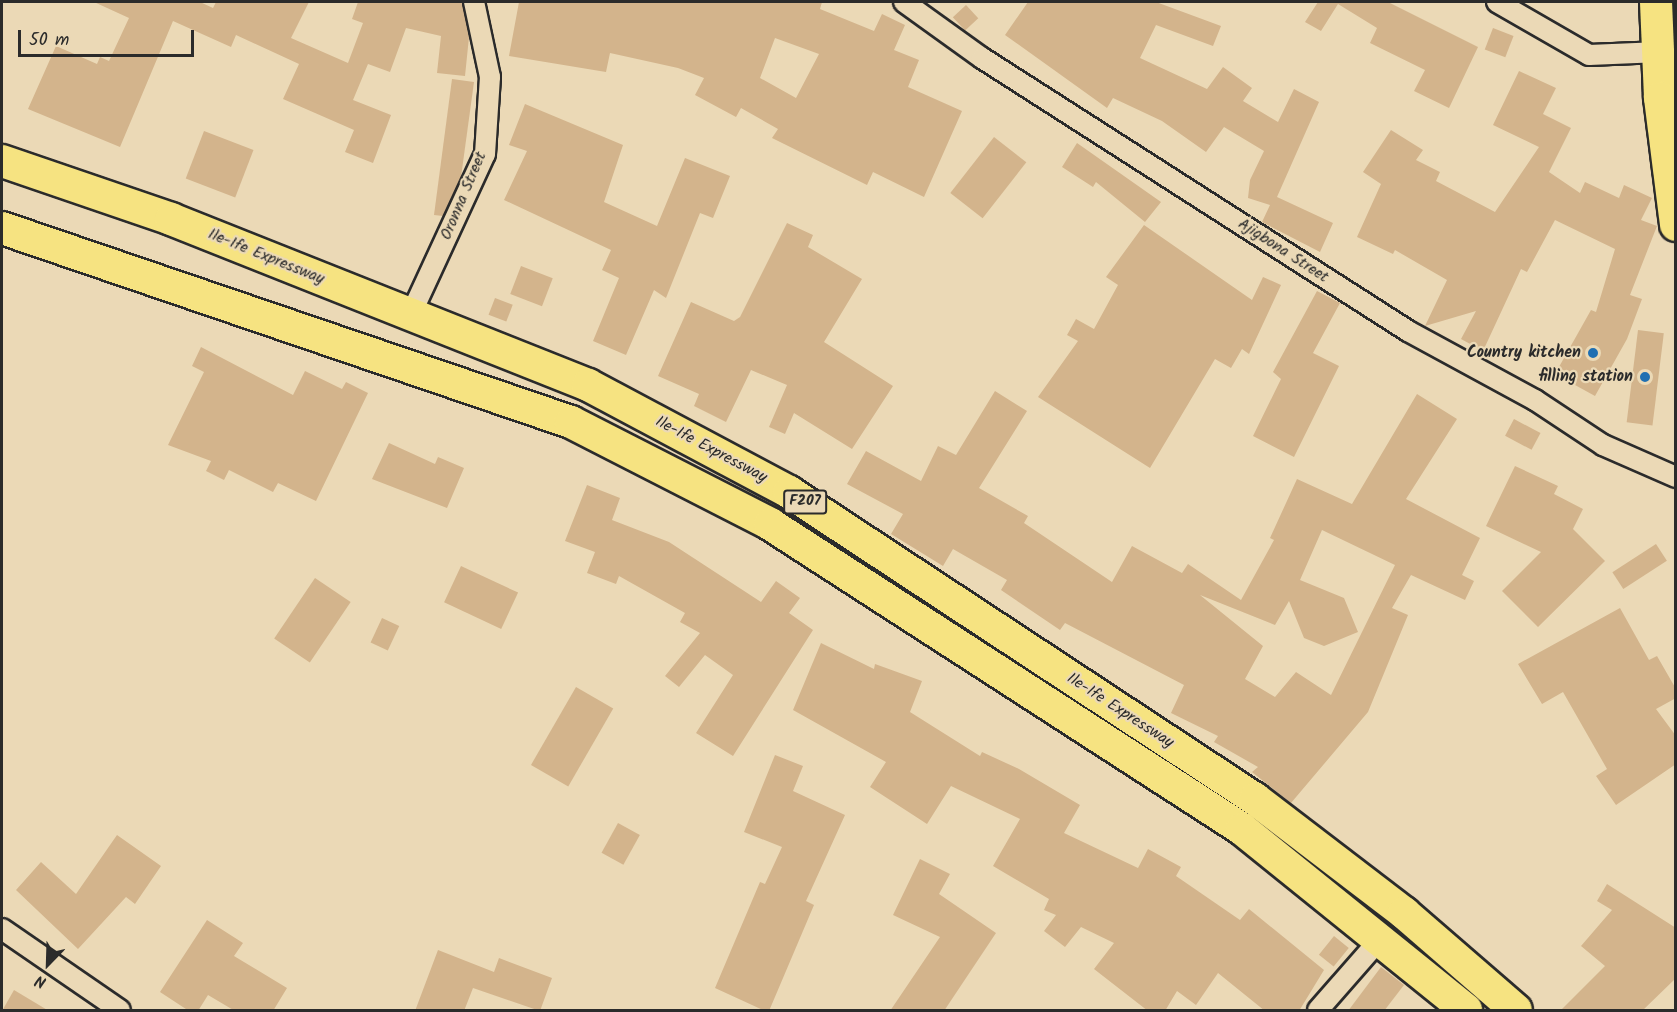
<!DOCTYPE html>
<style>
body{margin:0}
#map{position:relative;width:1677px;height:1012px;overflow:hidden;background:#ebd9b6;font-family:Kalam,sans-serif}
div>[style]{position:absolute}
.building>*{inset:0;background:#d3b48c;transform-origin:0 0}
.roads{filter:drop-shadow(2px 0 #2b2b2b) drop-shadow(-2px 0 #2b2b2b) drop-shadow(0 2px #2b2b2b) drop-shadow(0 -2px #2b2b2b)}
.minor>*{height:20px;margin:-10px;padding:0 10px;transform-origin:10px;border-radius:10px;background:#ebd9b6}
.primary>*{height:32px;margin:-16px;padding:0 16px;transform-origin:16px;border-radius:16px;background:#f6e381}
.dots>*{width:16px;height:16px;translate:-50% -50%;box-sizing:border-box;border:3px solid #ebd9b6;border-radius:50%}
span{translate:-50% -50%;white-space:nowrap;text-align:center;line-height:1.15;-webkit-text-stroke:4.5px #ebd9b6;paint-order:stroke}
.shield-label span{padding:2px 4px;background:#ebd9b6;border:2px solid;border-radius:4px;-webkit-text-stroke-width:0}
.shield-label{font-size:15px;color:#2b2b2b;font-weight:700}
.street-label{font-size:16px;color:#2b2b2b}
.poi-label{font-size:16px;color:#2b2b2b;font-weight:700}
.right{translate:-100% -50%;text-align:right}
.frame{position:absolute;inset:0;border:3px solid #2b2b2b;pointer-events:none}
.north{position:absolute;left:18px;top:934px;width:60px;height:60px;-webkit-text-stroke:4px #ebd9b6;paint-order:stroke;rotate:203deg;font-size:16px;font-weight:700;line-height:24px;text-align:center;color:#2b2b2b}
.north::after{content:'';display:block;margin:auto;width:21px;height:27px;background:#2b2b2b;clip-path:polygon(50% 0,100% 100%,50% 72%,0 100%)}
.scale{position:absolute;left:18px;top:30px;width:176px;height:27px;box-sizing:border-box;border:3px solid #2b2b2b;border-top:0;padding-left:8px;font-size:18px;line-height:21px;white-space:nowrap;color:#2b2b2b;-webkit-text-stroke:4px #ebd9b6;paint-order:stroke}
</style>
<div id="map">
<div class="building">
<div style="clip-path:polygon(94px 2px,200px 2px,213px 8px,216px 2px,309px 2px,291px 38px,348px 63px,363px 23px,352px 19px,358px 2px,462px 2px,469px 37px,465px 76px,437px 73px,441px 36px,406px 28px,390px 72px,368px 64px,353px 100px,391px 115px,373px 163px,345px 152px,354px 130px,283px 99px,299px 64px,236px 35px,231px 47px,173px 21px,120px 147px,28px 109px,56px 46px,97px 64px,100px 57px,109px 61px,129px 18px)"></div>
<div style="clip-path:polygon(evenodd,519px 2px,822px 2px,820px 9px,874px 31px,882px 14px,905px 25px,894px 50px,919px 60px,908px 87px,962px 111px,924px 197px,873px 172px,867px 185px,772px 138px,778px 129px,741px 108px,736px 117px,695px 95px,704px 78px,678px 68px,610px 53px,606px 72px,509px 56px,519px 2px,775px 38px,819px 54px,796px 98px,760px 78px,775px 38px)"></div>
<div style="clip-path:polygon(1028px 2px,1156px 2px,1221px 26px,1213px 46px,1156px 25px,1140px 58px,1207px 89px,1223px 67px,1252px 88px,1243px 101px,1278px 122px,1294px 89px,1319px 102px,1277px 197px,1333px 223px,1320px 252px,1262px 222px,1270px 205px,1248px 198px,1250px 180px,1264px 151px,1224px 127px,1206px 152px,1162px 121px,1113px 98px,1107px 108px,1005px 35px)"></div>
<div style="clip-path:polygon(1318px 2px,1388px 2px,1478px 47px,1449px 108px,1414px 91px,1425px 70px,1370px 43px,1377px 28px,1338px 4px,1321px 31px,1305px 22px)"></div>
<div style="left:966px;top:5px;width:18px;height:18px;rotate:47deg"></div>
<div style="left:1493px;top:28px;width:22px;height:23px;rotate:21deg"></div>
<div style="clip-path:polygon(1519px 71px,1556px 88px,1543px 114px,1571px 128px,1549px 172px,1580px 193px,1585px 182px,1619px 198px,1624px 185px,1652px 198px,1641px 220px,1657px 226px,1630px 295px,1642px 299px,1627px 339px,1595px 396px,1555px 374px,1591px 310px,1596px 312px,1615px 249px,1555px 220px,1527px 272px,1521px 269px,1483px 351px,1461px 339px,1476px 311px,1425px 326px,1447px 280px,1395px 250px,1393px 254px,1357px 237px,1381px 184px,1363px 172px,1391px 130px,1423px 150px,1416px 160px,1440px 172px,1436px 181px,1495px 212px,1539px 147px,1493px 125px)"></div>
<div style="clip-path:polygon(452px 79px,474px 82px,461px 177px,443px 216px,434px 215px)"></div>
<div style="clip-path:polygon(525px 104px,623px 145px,604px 202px,657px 226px,685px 158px,730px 176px,713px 218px,700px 213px,666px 298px,654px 290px,626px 355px,593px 341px,619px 278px,602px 270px,611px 250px,504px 200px,527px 151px,509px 145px)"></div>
<div style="left:204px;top:131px;width:53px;height:51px;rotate:21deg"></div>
<div style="left:994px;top:137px;width:41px;height:71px;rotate:38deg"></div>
<div style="clip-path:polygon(1077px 143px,1161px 202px,1145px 222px,1096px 182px,1093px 187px,1062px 167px)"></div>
<div style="clip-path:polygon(787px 223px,813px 235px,808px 247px,862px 279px,824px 342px,893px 386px,852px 449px,794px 413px,785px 434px,769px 427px,787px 385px,751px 370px,726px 422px,694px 406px,699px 394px,658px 376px,691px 302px,734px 321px,740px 317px)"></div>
<div style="clip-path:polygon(1144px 225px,1252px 300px,1263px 277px,1281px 285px,1249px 354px,1242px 349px,1231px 368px,1215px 359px,1150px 468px,1038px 397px,1078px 341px,1067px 335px,1076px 319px,1094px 329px,1118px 285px,1106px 277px)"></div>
<div style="left:521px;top:266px;width:34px;height:30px;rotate:21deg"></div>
<div style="clip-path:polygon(1317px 291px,1340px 303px,1313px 353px,1339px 366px,1294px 457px,1253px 436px,1281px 379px,1273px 372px)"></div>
<div style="left:495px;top:298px;width:19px;height:18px;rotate:21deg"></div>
<div style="left:1638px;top:330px;width:26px;height:93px;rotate:7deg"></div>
<div style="clip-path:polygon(201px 347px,293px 395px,305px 371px,342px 389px,346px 382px,368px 393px,316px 501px,278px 483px,273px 492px,229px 470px,224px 480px,206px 471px,211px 461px,168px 445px,204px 372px,192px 366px)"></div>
<div style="clip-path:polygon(evenodd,995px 391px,1027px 411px,979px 488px,1028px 516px,1024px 523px,1112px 582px,1132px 546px,1182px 573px,1188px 564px,1241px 600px,1274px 540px,1270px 538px,1297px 479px,1352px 504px,1417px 394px,1457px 419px,1406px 499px,1480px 538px,1462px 575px,1474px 581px,1465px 600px,1411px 575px,1392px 608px,1408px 615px,1368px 712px,1291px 803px,1252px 772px,1258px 767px,1214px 742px,1218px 736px,1171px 713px,1184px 685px,1065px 623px,1060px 630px,1001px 590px,1007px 580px,953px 549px,943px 566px,891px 534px,903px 514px,847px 484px,866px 451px,921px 481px,938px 446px,956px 455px,995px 391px,1322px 530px,1395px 565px,1331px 695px,1296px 672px,1275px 697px,1245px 679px,1263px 646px,1200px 595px,1275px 625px,1289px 601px,1304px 638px,1324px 646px,1358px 632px,1344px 598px,1300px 580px,1322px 530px)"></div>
<div style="left:1514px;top:419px;width:30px;height:19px;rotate:28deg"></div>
<div style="clip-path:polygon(389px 443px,435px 464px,438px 457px,464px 468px,447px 508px,372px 479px)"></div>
<div style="clip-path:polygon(1515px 466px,1558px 486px,1554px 494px,1583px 509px,1573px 529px,1605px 561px,1538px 627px,1502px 591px,1541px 552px,1486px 526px)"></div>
<div style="clip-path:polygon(587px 485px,620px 498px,612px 520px,669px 542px,761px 602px,776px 581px,800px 598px,789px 613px,813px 630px,733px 756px,696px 733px,733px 675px,705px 655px,679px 687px,665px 676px,700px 633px,680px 622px,685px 613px,619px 576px,616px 584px,587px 573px,595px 552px,565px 541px)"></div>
<div style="left:1656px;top:544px;width:20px;height:52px;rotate:57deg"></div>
<div style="left:461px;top:566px;width:63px;height:40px;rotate:25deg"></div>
<div style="left:315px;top:578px;width:43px;height:73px;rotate:34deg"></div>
<div style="clip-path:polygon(1620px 608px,1649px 660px,1657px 656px,1676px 689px,1676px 698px,1656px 709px,1676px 736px,1676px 764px,1616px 805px,1596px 776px,1607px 769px,1563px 692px,1542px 704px,1518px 664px)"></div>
<div style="left:382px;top:618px;width:19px;height:27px;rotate:25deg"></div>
<div style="clip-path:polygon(821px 643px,874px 669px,875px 664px,922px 681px,910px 712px,980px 756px,982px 752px,1019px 769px,1080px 805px,1064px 833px,1138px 868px,1148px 849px,1181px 867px,1176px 876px,1240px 920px,1249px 909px,1324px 970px,1299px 1011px,1265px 1011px,1218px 973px,1196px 1005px,1177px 991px,1165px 1011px,1148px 1011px,1094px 969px,1114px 943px,1081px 927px,1065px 947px,1044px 931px,1056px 915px,1044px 910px,1049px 899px,993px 866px,1020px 819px,951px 786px,927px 824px,870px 787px,886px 762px,793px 710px)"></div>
<div style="left:576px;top:687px;width:43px;height:90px;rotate:30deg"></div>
<div style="clip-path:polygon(775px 755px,803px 766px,793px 791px,845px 815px,806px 901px,814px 905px,769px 1011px,765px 1011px,715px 988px,760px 882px,765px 884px,782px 847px,744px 832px)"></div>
<div style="left:618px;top:823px;width:25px;height:34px;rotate:29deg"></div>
<div style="clip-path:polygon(117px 835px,161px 866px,135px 904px,126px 897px,78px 949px,16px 890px,41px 862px,76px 894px)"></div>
<div style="clip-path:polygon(920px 859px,950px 874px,939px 894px,996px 933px,944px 1011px,890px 1011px,940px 937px,893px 915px)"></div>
<div style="clip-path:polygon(1607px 884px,1676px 928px,1676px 978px,1642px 1011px,1560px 1011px,1605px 966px,1581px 946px,1612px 910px,1597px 901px)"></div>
<div style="clip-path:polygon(207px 920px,243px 943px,234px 956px,287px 988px,273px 1011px,235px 1011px,208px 995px,198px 1011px,189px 1011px,160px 992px)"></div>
<div style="left:1334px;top:936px;width:19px;height:24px;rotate:39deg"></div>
<div style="clip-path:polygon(438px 950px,494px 972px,499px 958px,552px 978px,540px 1011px,473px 988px,464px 1011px,415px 1011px)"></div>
<div style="clip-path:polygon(1381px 967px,1404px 985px,1384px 1011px,1348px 1011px)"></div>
<div style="clip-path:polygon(14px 990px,49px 1011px,2px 1011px)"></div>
</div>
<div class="roads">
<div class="minor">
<div style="left:904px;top:2px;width:96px;rotate:35.7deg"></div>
<div style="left:982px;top:58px;width:506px;rotate:32.65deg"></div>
<div style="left:1408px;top:331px;width:145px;rotate:28.5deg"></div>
<div style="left:1535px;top:400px;width:82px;rotate:33.5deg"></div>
<div style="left:1603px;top:445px;width:80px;rotate:23.7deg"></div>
<div style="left:1497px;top:2px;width:106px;rotate:29.9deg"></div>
<div style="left:1589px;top:55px;width:71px;rotate:-2.4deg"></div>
<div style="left:411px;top:314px;width:176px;rotate:-65.2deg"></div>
<div style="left:485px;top:154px;width:77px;rotate:-86.3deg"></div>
<div style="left:490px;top:77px;width:77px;rotate:-102deg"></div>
<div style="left:2px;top:929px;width:143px;rotate:34.5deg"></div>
<div style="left:1318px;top:1010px;width:96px;rotate:-48.8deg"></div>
</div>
<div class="primary">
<div style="left:1656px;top:2px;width:96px;rotate:87.6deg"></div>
<div style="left:1660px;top:98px;width:128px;rotate:82.8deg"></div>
<div style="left:2px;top:161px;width:179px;rotate:18.9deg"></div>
<div style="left:171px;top:219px;width:449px;rotate:21.7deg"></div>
<div style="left:588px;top:385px;width:228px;rotate:28deg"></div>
<div style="left:789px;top:492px;width:558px;rotate:33.38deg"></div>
<div style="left:1255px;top:799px;width:188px;rotate:37.4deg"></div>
<div style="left:1404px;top:913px;width:148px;rotate:40.9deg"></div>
<div style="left:2px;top:228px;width:601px;rotate:18.83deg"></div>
<div style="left:571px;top:422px;width:224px;rotate:27.1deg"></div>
<div style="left:770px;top:524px;width:562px;rotate:32.87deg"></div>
<div style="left:1242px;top:829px;width:288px;rotate:38.9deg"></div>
</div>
</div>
<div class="dots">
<div style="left:1593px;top:353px;background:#1f6fb2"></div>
<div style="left:1645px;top:377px;background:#1f6fb2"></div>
</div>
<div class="shield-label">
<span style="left:805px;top:502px">F207</span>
</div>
<div class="street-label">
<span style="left:464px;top:196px;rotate:-67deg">Oronna Street</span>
<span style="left:1283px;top:251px;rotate:33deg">Ajigbona Street</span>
<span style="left:266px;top:257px;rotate:22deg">Ile-Ife Expressway</span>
<span style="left:711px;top:450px;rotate:28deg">Ile-Ife Expressway</span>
<span style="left:1120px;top:711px;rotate:33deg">Ile-Ife Expressway</span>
</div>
<div class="poi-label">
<span class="right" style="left:1581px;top:353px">Country kitchen</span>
<span class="right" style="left:1633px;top:377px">filling station</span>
</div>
<div class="frame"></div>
<div class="north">N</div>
<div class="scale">50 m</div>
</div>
